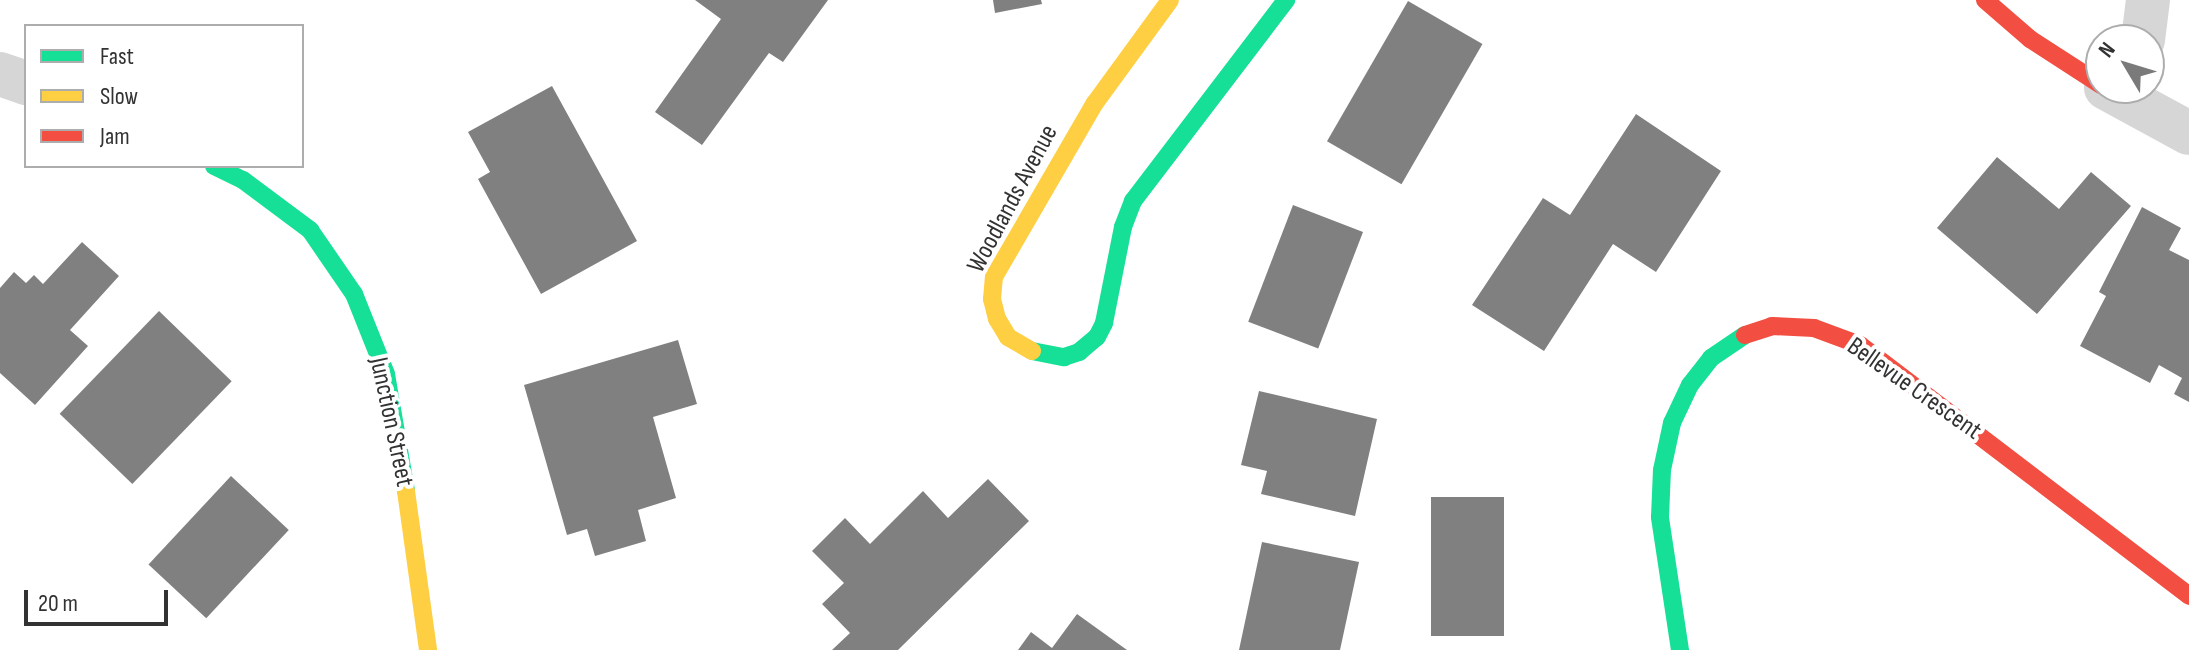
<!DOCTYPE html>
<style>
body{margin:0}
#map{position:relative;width:2189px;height:650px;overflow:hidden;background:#fff;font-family:"Sofia Sans Condensed",sans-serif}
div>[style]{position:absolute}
.building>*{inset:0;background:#808080;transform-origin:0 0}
.street>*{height:44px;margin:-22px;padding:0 22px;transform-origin:22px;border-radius:22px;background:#d6d6d6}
.fast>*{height:18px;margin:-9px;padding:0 9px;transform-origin:9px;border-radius:9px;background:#16e098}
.slow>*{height:18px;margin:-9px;padding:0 9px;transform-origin:9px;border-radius:9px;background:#ffcf43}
.jam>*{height:18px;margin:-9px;padding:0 9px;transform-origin:9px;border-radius:9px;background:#f24e42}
span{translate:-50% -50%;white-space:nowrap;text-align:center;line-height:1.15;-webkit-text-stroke:8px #fff;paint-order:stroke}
.street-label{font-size:26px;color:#323232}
.legend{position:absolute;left:24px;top:24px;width:280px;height:144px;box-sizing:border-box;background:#fff;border:2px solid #adadad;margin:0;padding:10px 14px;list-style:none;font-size:24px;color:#323232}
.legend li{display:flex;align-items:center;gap:16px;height:40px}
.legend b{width:40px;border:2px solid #adadad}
.north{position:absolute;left:2085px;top:24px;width:80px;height:80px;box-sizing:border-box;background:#fff;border:2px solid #adadad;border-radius:50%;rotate:308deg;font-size:22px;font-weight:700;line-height:32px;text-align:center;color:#323232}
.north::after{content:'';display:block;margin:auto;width:28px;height:36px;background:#7a7a7a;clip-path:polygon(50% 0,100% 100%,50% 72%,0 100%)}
.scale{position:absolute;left:24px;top:590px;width:144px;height:36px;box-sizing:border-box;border:4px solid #323232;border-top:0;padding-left:10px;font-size:24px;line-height:28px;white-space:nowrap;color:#323232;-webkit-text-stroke:6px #fff;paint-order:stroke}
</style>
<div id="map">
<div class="building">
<div style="clip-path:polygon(695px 0,828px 0,783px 62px,769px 53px,702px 145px,655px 112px,721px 19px)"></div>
<div style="clip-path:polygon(993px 0,1041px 0,1042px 4px,995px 13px)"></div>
<div style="left:1408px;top:1px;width:86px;height:162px;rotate:30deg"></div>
<div style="clip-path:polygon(552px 86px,637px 241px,541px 294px,478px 179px,490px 172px,468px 132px)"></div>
<div style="clip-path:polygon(1636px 114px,1721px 171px,1656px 272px,1613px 244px,1544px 351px,1472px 305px,1543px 198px,1570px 215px)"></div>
<div style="clip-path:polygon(1997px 157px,2059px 209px,2091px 172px,2131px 206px,2037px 314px,1937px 228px)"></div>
<div style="left:1293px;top:205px;width:75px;height:125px;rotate:21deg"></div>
<div style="clip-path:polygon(2142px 207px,2181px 228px,2169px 250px,2189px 260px,2189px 402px,2174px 394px,2182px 378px,2159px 365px,2150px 383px,2080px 346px,2106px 296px,2099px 292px)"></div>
<div style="clip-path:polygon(82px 242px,119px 276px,70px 330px,88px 346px,35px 405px,0 373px,0 288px,14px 272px,26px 283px,34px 275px,43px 284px)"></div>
<div style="left:159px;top:311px;width:101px;height:143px;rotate:44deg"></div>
<div style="clip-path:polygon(678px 340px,697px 404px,653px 417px,676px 498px,638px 510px,646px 541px,595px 556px,587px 529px,567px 535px,524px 385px)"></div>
<div style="clip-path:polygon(1259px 391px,1377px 419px,1355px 516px,1261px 494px,1267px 471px,1241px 465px)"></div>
<div style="left:231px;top:476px;width:79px;height:121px;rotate:43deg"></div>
<div style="clip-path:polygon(988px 479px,1029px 521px,898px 650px,832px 650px,850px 633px,822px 604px,844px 583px,812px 551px,845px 518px,870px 544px,923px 491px,948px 518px)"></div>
<div style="left:1431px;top:497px;width:73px;height:139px"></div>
<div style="clip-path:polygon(1262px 542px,1359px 562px,1340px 650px,1239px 650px)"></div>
<div style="clip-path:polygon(1077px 614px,1127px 650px,1018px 650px,1031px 632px,1052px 648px)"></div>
</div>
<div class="street">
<div style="left:2143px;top:40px;width:40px;rotate:-82.9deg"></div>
<div style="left:0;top:74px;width:28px;rotate:19deg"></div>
<div style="left:2106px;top:88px;width:94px;rotate:28.5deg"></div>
</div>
<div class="fast">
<div style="left:214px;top:166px;width:32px;rotate:26deg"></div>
<div style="left:243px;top:180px;width:84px;rotate:36.7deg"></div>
<div style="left:310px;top:230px;width:78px;rotate:55.5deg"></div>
<div style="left:354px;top:294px;width:86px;rotate:68.2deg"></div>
<div style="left:386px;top:374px;width:119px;rotate:80.3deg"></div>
<div style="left:1032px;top:351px;width:33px;rotate:11deg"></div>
<div style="left:1064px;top:357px;width:16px;rotate:-18deg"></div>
<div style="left:1079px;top:352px;width:23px;rotate:-40deg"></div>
<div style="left:1097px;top:337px;width:16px;rotate:-63deg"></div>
<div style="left:1104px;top:323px;width:98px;rotate:-78.8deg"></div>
<div style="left:1123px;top:227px;width:28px;rotate:-69deg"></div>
<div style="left:1133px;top:201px;width:253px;rotate:-52.7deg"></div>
<div style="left:1680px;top:650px;width:134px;rotate:-98.6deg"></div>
<div style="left:1660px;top:517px;width:47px;rotate:-87.6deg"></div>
<div style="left:1662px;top:470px;width:48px;rotate:-78deg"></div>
<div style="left:1672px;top:423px;width:42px;rotate:-64.7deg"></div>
<div style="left:1690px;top:385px;width:34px;rotate:-52deg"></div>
<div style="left:1711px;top:358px;width:41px;rotate:-34.1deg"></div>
</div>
<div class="slow">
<div style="left:1032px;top:351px;width:28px;rotate:-150deg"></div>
<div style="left:1008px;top:337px;width:21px;rotate:-121deg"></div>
<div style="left:997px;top:319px;width:21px;rotate:-104deg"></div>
<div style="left:992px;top:299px;width:22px;rotate:-85deg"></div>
<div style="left:994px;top:277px;width:201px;rotate:-59.9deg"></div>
<div style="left:1095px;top:103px;width:127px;rotate:-53.9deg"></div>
<div style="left:406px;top:491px;width:161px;rotate:82.1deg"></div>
</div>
<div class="jam">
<div style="left:1985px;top:0;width:60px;rotate:40.9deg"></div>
<div style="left:2030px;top:39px;width:85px;rotate:32.9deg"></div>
<div style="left:1745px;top:335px;width:28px;rotate:-18deg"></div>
<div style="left:1772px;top:326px;width:42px;rotate:2.7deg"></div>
<div style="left:1814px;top:328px;width:49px;rotate:20.3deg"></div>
<div style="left:1860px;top:345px;width:414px;rotate:37.3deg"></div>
</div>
<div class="street-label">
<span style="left:1013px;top:199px;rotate:-62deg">Woodlands Avenue</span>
<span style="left:1914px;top:389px;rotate:35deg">Bellevue Crescent</span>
<span style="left:391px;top:422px;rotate:78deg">Junction Street</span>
</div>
<ul class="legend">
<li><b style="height:10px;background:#16e098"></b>Fast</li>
<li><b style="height:10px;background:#ffcf43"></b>Slow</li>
<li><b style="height:10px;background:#f24e42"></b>Jam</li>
</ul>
<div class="north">N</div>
<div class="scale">20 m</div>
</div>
